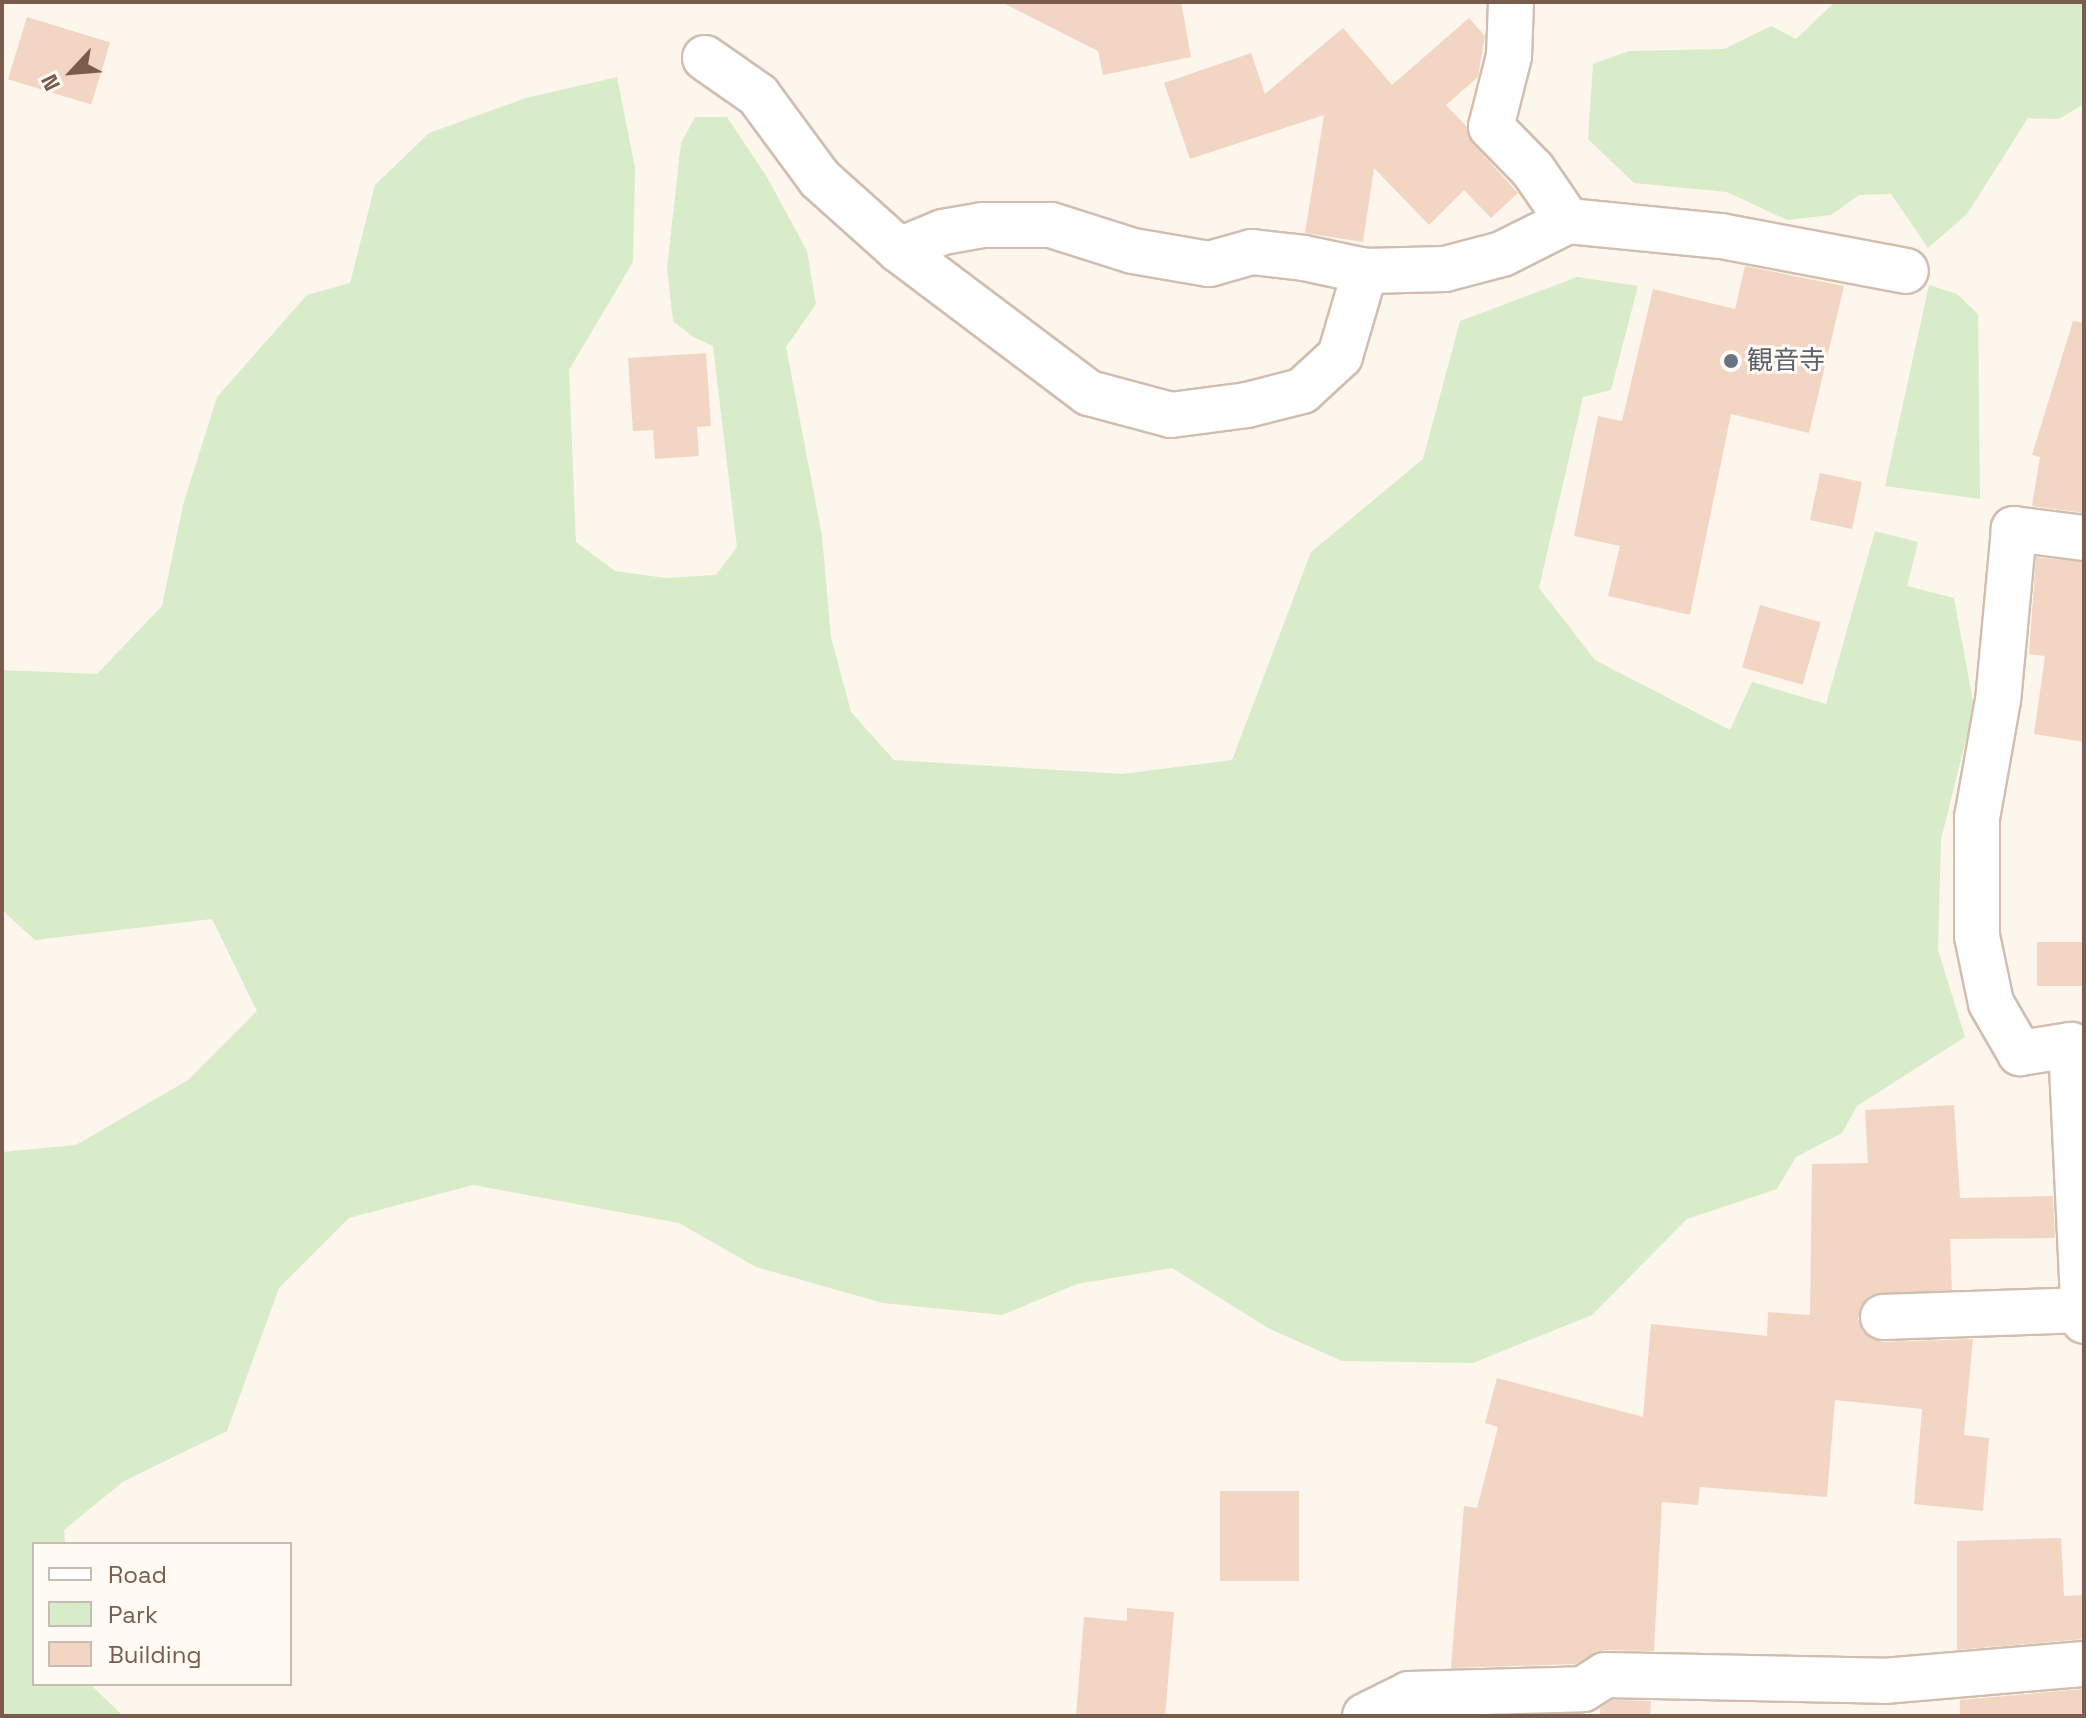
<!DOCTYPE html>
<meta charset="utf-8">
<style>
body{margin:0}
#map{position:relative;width:2086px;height:1718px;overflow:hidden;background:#fdf6ec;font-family:"Space Grotesk","Noto Sans JP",sans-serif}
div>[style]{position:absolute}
.green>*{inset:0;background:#d8ecc9}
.building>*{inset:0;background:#f3d5c3;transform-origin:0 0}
.roads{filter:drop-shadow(2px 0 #d1beb0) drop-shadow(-2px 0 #d1beb0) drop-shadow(0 2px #d1beb0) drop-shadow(0 -2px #d1beb0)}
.minor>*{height:44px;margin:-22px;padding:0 22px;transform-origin:22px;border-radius:22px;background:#fff}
.dots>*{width:22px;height:22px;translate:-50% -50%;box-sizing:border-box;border:4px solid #fffaf3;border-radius:50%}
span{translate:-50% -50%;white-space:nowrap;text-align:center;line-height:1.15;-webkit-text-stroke:6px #fffaf3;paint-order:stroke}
.worship-label{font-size:26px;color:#5b616d}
.left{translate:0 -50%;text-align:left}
.frame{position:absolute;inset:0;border:4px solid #7a5c4d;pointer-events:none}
.legend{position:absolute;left:32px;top:1542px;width:260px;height:144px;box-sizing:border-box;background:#fffaf3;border:2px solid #cabbb1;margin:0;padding:10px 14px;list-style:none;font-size:24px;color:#7a5c4d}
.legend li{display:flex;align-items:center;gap:16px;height:40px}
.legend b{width:40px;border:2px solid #cabbb1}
.north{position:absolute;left:32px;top:32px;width:80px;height:80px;-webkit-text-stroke:6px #fffaf3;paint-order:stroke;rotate:244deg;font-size:22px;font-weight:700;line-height:32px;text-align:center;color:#7a5c4d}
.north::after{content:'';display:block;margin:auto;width:28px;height:36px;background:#7a5c4d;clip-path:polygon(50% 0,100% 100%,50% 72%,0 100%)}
</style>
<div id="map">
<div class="green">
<div style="clip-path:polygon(1835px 2px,2084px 2px,2084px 104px,2059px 119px,2028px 118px,1967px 214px,1928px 248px,1891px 194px,1859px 195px,1831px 215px,1787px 220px,1727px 192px,1634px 183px,1588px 139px,1593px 64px,1629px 51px,1724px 49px,1771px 26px,1796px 39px)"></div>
<div style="clip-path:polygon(617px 77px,635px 168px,633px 262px,569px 370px,576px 542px,615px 571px,666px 578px,716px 575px,737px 547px,713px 346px,693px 337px,673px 321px,667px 268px,681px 143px,695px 117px,727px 117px,767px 177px,807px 251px,816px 304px,786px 347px,822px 536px,831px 637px,851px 712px,894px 760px,1122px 774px,1232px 760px,1311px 552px,1423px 459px,1460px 321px,1577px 277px,1638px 286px,1611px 390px,1583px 397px,1539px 588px,1595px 660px,1730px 730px,1752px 682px,1826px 704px,1875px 531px,1918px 542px,1907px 586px,1954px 598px,1974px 707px,1941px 840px,1938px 950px,1965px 1037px,1857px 1106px,1842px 1133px,1796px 1157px,1777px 1189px,1687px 1219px,1592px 1315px,1473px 1363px,1342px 1361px,1268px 1328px,1172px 1268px,1077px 1284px,1002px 1315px,883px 1303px,756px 1267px,679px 1223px,473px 1185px,349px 1218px,279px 1288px,227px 1431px,124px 1481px,64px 1530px,65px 1544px,34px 1544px,34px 1684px,90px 1684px,123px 1716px,2px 1716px,2px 1152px,76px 1145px,188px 1080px,257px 1011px,212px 919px,35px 940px,2px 910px,2px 670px,97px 674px,162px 606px,183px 505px,217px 397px,307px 295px,350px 283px,375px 185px,429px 133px,526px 98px)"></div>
<div style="clip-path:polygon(1929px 285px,1957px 294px,1978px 314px,1980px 499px,1885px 486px)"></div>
</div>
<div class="building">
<div style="clip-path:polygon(1001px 2px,1181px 2px,1191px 57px,1103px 75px,1098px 51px)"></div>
<div style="left:27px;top:17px;width:87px;height:65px;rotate:17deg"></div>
<div style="clip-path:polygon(1469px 18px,1485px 36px,1478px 77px,1446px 105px,1467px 127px,1473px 144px,1518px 193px,1491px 218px,1464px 190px,1429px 225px,1374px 168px,1363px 242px,1305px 233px,1324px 115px,1190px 159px,1164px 83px,1251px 53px,1265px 94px,1343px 28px,1392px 85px)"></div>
<div style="clip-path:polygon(1745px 266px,1844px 286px,1809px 433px,1731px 414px,1690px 615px,1608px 596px,1620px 546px,1574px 536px,1598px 416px,1622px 421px,1653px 289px,1735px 309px)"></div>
<div style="clip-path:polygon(2073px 321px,2084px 323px,2084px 513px,2032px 506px,2040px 457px,2032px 455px)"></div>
<div style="clip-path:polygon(706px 353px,711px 426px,697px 427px,699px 456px,655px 459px,653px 430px,633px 431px,628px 358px)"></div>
<div style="left:1820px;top:473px;width:43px;height:48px;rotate:12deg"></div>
<div style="clip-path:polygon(2036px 557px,2084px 562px,2084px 742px,2034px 734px,2045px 656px,2029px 654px)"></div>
<div style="left:1760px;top:605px;width:63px;height:65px;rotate:16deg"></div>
<div style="left:2084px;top:942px;width:44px;height:47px;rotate:90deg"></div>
<div style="clip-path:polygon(1954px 1105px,1960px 1198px,2053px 1196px,2055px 1238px,1950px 1239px,1952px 1290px,1870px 1295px,1861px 1305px,1858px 1319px,1862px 1331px,1871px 1339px,1883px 1342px,1973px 1339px,1964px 1435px,1989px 1438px,1983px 1511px,1914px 1504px,1922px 1409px,1835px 1400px,1827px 1497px,1700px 1487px,1698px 1505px,1662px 1502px,1654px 1651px,1605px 1650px,1575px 1664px,1451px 1668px,1464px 1506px,1477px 1508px,1498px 1427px,1485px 1423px,1497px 1378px,1643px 1417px,1651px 1324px,1767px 1336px,1768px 1312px,1810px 1315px,1812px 1164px,1868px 1163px,1865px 1110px)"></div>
<div style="left:1220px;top:1491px;width:79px;height:90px"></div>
<div style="clip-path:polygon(2061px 1538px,2064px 1596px,2084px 1595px,2084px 1639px,1957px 1650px,1957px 1541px)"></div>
<div style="clip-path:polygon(1127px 1608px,1174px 1612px,1165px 1716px,1076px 1716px,1084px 1617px,1127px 1621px)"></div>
<div style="clip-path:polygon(2084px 1689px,2084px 1716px,1960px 1716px,1960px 1700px)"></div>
<div style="clip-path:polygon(1612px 1700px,1651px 1701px,1650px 1716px,1600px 1716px,1600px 1708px)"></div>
</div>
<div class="roads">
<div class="minor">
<div style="left:1511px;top:2px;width:54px;rotate:92.1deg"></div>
<div style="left:1509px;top:56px;width:73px;rotate:104.2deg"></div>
<div style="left:1491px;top:127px;width:60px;rotate:45.7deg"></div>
<div style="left:1533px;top:170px;width:62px;rotate:55.5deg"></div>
<div style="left:705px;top:58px;width:65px;rotate:34.9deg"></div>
<div style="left:758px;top:95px;width:104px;rotate:53.6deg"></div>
<div style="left:820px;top:179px;width:106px;rotate:41.9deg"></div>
<div style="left:899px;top:250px;width:238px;rotate:37deg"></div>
<div style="left:1089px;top:393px;width:85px;rotate:15deg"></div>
<div style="left:1171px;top:415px;width:77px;rotate:-7.5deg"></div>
<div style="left:1247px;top:405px;width:57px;rotate:-14.3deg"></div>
<div style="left:1302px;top:391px;width:52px;rotate:-42.6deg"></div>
<div style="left:1340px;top:356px;width:89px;rotate:-73.6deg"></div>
<div style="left:899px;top:250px;width:48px;rotate:-22.2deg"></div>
<div style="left:943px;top:232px;width:40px;rotate:-10deg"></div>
<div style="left:982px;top:225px;width:69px"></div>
<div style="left:1051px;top:225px;width:86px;rotate:17.6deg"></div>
<div style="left:1133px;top:251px;width:77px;rotate:9.7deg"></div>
<div style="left:1209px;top:264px;width:45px;rotate:-15.6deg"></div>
<div style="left:1252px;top:252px;width:52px;rotate:6.6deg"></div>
<div style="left:1304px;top:258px;width:62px;rotate:12deg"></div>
<div style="left:1365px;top:271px;width:80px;rotate:-1.4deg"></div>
<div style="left:1445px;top:269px;width:59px;rotate:-14.7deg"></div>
<div style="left:1502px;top:254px;width:74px;rotate:-26.6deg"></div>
<div style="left:1568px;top:221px;width:154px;rotate:5.6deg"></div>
<div style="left:1721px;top:236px;width:188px;rotate:10.7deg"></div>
<div style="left:2084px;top:538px;width:71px;rotate:-172.7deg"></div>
<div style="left:2014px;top:529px;width:172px;rotate:95.3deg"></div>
<div style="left:1998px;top:700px;width:120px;rotate:100.1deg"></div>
<div style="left:1977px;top:818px;width:118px;rotate:90deg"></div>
<div style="left:1977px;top:936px;width:68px;rotate:78.2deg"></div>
<div style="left:1991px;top:1003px;width:58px;rotate:59.9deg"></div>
<div style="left:2020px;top:1053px;width:52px;rotate:-8.9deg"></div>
<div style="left:2071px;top:1045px;width:276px;rotate:87.3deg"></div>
<div style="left:1883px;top:1317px;width:201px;rotate:-2deg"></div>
<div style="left:1365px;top:1716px;width:49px;rotate:-26.6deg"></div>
<div style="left:1409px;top:1694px;width:174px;rotate:-1.6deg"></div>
<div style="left:1583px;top:1689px;width:26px;rotate:-32deg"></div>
<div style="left:1605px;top:1675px;width:279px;rotate:1.2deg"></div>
<div style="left:1884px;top:1681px;width:201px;rotate:-4.9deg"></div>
</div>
</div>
<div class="dots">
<div style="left:1731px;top:361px;background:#6b7280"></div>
</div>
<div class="worship-label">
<span class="left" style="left:1747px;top:361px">観音寺</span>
</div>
<div class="frame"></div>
<ul class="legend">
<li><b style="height:10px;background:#fff"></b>Road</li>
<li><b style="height:22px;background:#d8ecc9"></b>Park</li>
<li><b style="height:22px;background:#f3d5c3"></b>Building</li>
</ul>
<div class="north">N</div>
</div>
